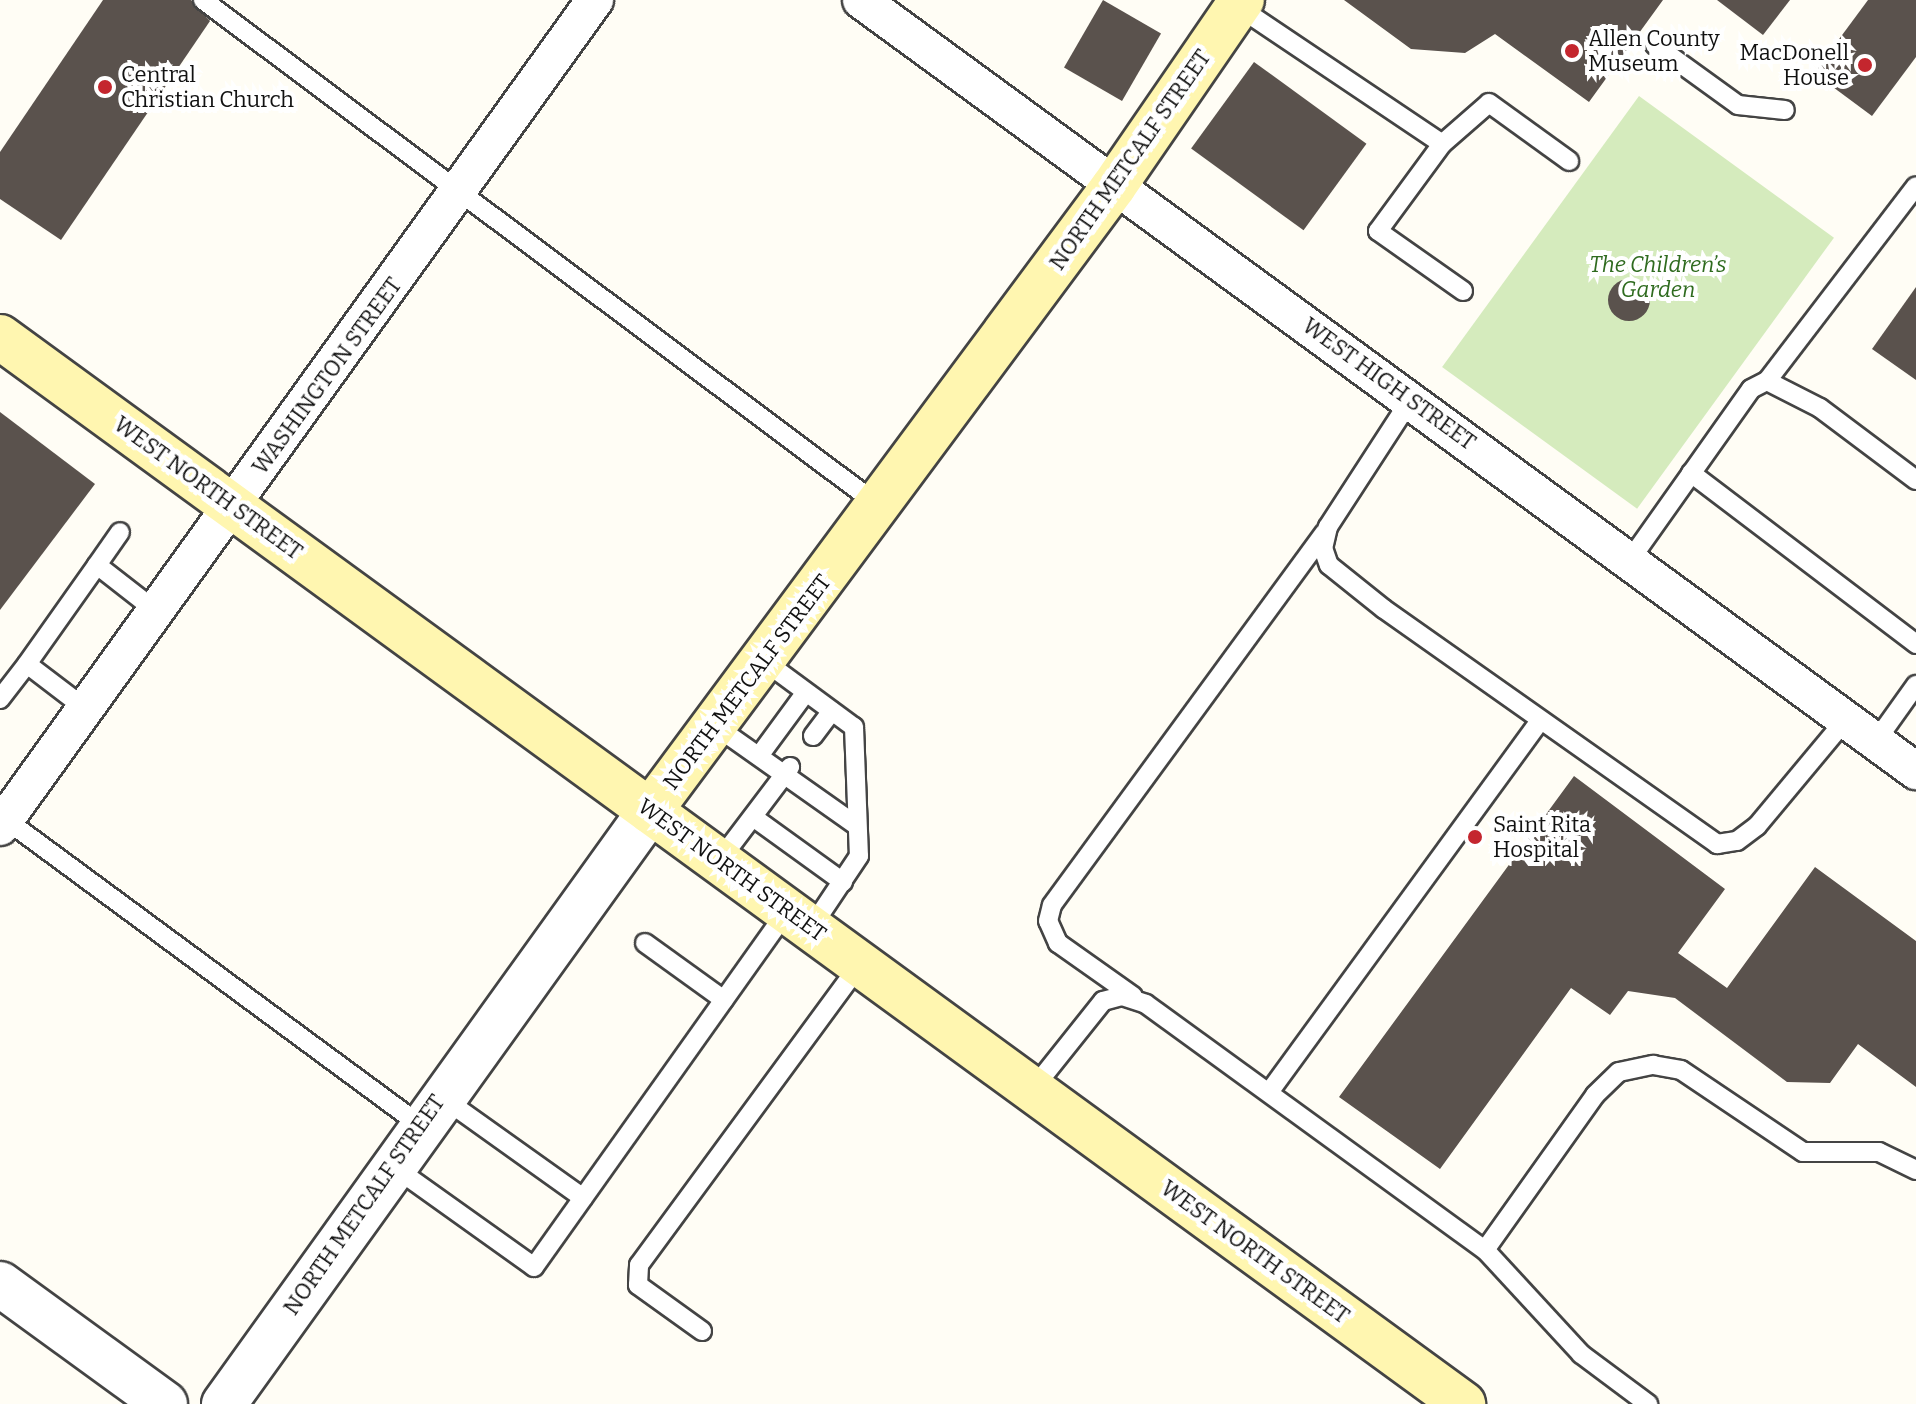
<!DOCTYPE html>
<meta charset="utf-8">
<style>
body{margin:0}
#map{position:relative;width:1916px;height:1404px;overflow:hidden;background:#fffdf5;font-family:Bitter,serif}
div>[style]{position:absolute}
.green>*{inset:0;background:#d5ebbd;transform-origin:0 0}
.building>*{inset:0;background:#5a524d;transform-origin:0 0}
.round{border-radius:50%}
.roads{filter:drop-shadow(2px 0 #444) drop-shadow(-2px 0 #444) drop-shadow(0 2px #444) drop-shadow(0 -2px #444)}
.service>*{height:18px;margin:-9px;padding:0 9px;transform-origin:9px;border-radius:9px;background:#fff}
.minor>*{height:36px;margin:-18px;padding:0 18px;transform-origin:18px;border-radius:18px;background:#fff}
.tertiary>*{height:44px;margin:-22px;padding:0 22px;transform-origin:22px;border-radius:22px;background:#fff}
.secondary>*{height:44px;margin:-22px;padding:0 22px;transform-origin:22px;border-radius:22px;background:#fff6b0}
.dots>*{width:22px;height:22px;translate:-50% -50%;box-sizing:border-box;border:4px solid #fff;border-radius:50%}
span{translate:-50% -50%;white-space:nowrap;text-align:center;line-height:1.15;-webkit-text-stroke:8px #fff;paint-order:stroke}
.poi-label{font-size:22px;color:#111}
.left{translate:0 -50%;text-align:left}
.right{translate:-100% -50%;text-align:right}
.street-label{font-size:22px;color:#111}
.park-label{font-size:22px;color:#2f6b1f;font-style:italic}
</style>
<div id="map">
<div class="green">
<div style="left:1639px;top:96px;width:241px;height:335px;rotate:36deg"></div>
</div>
<div class="building">
<div style="clip-path:polygon(103px 0,191px 0,210px 21px,61px 240px,0 199px,0 152px)"></div>
<div style="left:1103px;top:0;width:67px;height:78px;rotate:30deg"></div>
<div style="clip-path:polygon(1344px 0,1663px 0,1589px 102px,1495px 34px,1465px 53px,1411px 49px)"></div>
<div style="clip-path:polygon(1717px 0,1790px 0,1763px 35px)"></div>
<div style="clip-path:polygon(1868px 0,1916px 0,1916px 57px,1872px 116px,1814px 73px)"></div>
<div style="left:1254px;top:62px;width:139px;height:107px;rotate:36deg"></div>
<div class="round" style="left:1608px;top:279px;width:42px;height:42px"></div>
<div style="clip-path:polygon(1916px 287px,1916px 380px,1872px 349px)"></div>
<div style="clip-path:polygon(0 412px,95px 484px,0 610px)"></div>
<div style="clip-path:polygon(1574px 776px,1725px 889px,1678px 953px,1727px 988px,1815px 867px,1916px 941px,1916px 1087px,1858px 1044px,1830px 1083px,1787px 1082px,1675px 998px,1628px 991px,1610px 1015px,1571px 988px,1440px 1169px,1339px 1097px)"></div>
</div>
<div class="roads">
<div class="service">
<div style="left:203px;top:0;width:842px;rotate:36.79deg"></div>
<div style="left:1237px;top:6px;width:247px;rotate:33.9deg"></div>
<div style="left:1442px;top:144px;width:62px;rotate:-41.1deg"></div>
<div style="left:1489px;top:103px;width:99px;rotate:35.9deg"></div>
<div style="left:1655px;top:45px;width:102px;rotate:35.9deg"></div>
<div style="left:1738px;top:105px;width:47px;rotate:6.1deg"></div>
<div style="left:1442px;top:144px;width:108px;rotate:126.3deg"></div>
<div style="left:1378px;top:231px;width:104px;rotate:35.2deg"></div>
<div style="left:1767px;top:381px;width:245px;rotate:-52.6deg"></div>
<div style="left:1411px;top:399px;width:153px;rotate:123deg"></div>
<div style="left:1328px;top:527px;width:22px;rotate:103deg"></div>
<div style="left:1323px;top:548px;width:18px;rotate:71deg"></div>
<div style="left:1329px;top:565px;width:70px;rotate:38.7deg"></div>
<div style="left:1384px;top:609px;width:408px;rotate:35.2deg"></div>
<div style="left:1717px;top:844px;width:20px;rotate:-9deg"></div>
<div style="left:1737px;top:841px;width:25px;rotate:-37deg"></div>
<div style="left:1757px;top:826px;width:139px;rotate:-50.2deg"></div>
<div style="left:1691px;top:473px;width:283px;rotate:37.2deg"></div>
<div style="left:1630px;top:560px;width:209px;rotate:-54.7deg"></div>
<div style="left:1751px;top:389px;width:18px;rotate:-27deg"></div>
<div style="left:1767px;top:381px;width:59px;rotate:27deg"></div>
<div style="left:1820px;top:408px;width:120px;rotate:36.9deg"></div>
<div style="left:97px;top:565px;width:40px;rotate:-55.1deg"></div>
<div style="left:763px;top:660px;width:113px;rotate:36.4deg"></div>
<div style="left:854px;top:727px;width:129px;rotate:87.8deg"></div>
<div style="left:859px;top:856px;width:87px;rotate:123.7deg"></div>
<div style="left:0;top:699px;width:44px;rotate:-52.4deg"></div>
<div style="left:86px;top:709px;width:74px;rotate:-142.7deg"></div>
<div style="left:27px;top:664px;width:121px;rotate:-54.7deg"></div>
<div style="left:97px;top:565px;width:75px;rotate:37.9deg"></div>
<div style="left:714px;top:725px;width:175px;rotate:35.2deg"></div>
<div style="left:813px;top:736px;width:31px;rotate:-53deg"></div>
<div style="left:1876px;top:741px;width:69px;rotate:-54.5deg"></div>
<div style="left:759px;top:756px;width:79px;rotate:-53.7deg"></div>
<div style="left:1px;top:816px;width:521px;rotate:36.41deg"></div>
<div style="left:753px;top:817px;width:111px;rotate:35.8deg"></div>
<div style="left:719px;top:861px;width:118px;rotate:-52.9deg"></div>
<div style="left:645px;top:943px;width:97px;rotate:35.8deg"></div>
<div style="left:1133px;top:996px;width:92px;rotate:-144.8deg"></div>
<div style="left:1058px;top:943px;width:24px;rotate:-114deg"></div>
<div style="left:1048px;top:921px;width:16px;rotate:-76deg"></div>
<div style="left:1052px;top:905px;width:461px;rotate:-53.8deg"></div>
<div style="left:1032px;top:1090px;width:114px;rotate:-51.4deg"></div>
<div style="left:1103px;top:1001px;width:20px;rotate:-15deg"></div>
<div style="left:1122px;top:996px;width:25px;rotate:18deg"></div>
<div style="left:1146px;top:1004px;width:422px;rotate:36deg"></div>
<div style="left:1487px;top:1252px;width:139px;rotate:47.3deg"></div>
<div style="left:1581px;top:1354px;width:84px;rotate:36.7deg"></div>
<div style="left:1270px;top:1091px;width:458px;rotate:-53.9deg"></div>
<div style="left:443px;top:1098px;width:172px;rotate:35.5deg"></div>
<div style="left:394px;top:1167px;width:172px;rotate:35.5deg"></div>
<div style="left:534px;top:1267px;width:438px;rotate:-54.6deg"></div>
<div style="left:1485px;top:1250px;width:190px;rotate:-54.6deg"></div>
<div style="left:1595px;top:1095px;width:33px;rotate:-44deg"></div>
<div style="left:1619px;top:1072px;width:35px;rotate:-12deg"></div>
<div style="left:1653px;top:1065px;width:28px;rotate:10deg"></div>
<div style="left:1681px;top:1070px;width:147px;rotate:33.9deg"></div>
<div style="left:1803px;top:1152px;width:76px"></div>
<div style="left:1879px;top:1152px;width:41px;rotate:25.9deg"></div>
<div style="left:702px;top:1331px;width:79px;rotate:-144.3deg"></div>
<div style="left:638px;top:1285px;width:20px;rotate:-87deg"></div>
<div style="left:639px;top:1265px;width:373px;rotate:-53.7deg"></div>
</div>
<div class="minor">
<div style="left:861px;top:0;width:1307px;rotate:36.16deg"></div>
<div style="left:0;top:827px;width:1019px;rotate:-54.27deg"></div>
</div>
<div class="tertiary">
<div style="left:0;top:1284px;width:204px;rotate:36deg"></div>
<div style="left:224px;top:1404px;width:730px;rotate:-54.31deg"></div>
</div>
<div class="secondary">
<div style="left:0;top:337px;width:1811px;rotate:36.1deg"></div>
<div style="left:650px;top:811px;width:778px;rotate:-53.41deg"></div>
<div style="left:1114px;top:186px;width:226px;rotate:-55.5deg"></div>
</div>
</div>
<div class="dots">
<div style="left:1572px;top:51px;background:#c4262e"></div>
<div style="left:1865px;top:65px;background:#c4262e"></div>
<div style="left:105px;top:87px;background:#c4262e"></div>
<div style="left:1475px;top:837px;background:#c4262e"></div>
</div>
<div class="poi-label">
<span class="left" style="left:1588px;top:51px">Allen County<br>Museum</span>
<span class="right" style="left:1849px;top:65px">MacDonell<br>House</span>
<span class="left" style="left:121px;top:87px">Central<br>Christian Church</span>
<span class="left" style="left:1493px;top:837px">Saint Rita<br>Hospital</span>
</div>
<div class="street-label">
<span style="left:1130px;top:160px;rotate:-55deg">NORTH METCALF STREET</span>
<span style="left:327px;top:376px;rotate:-54deg">WASHINGTON STREET</span>
<span style="left:1389px;top:384px;rotate:36deg">WEST HIGH STREET</span>
<span style="left:208px;top:488px;rotate:36deg">WEST NORTH STREET</span>
<span style="left:747px;top:682px;rotate:-53deg">NORTH METCALF STREET</span>
<span style="left:732px;top:870px;rotate:36deg">WEST NORTH STREET</span>
<span style="left:364px;top:1205px;rotate:-55deg">NORTH METCALF STREET</span>
<span style="left:1255px;top:1252px;rotate:36deg">WEST NORTH STREET</span>
</div>
<div class="park-label">
<span style="left:1658px;top:277px">The Children’s<br>Garden</span>
</div>
</div>
